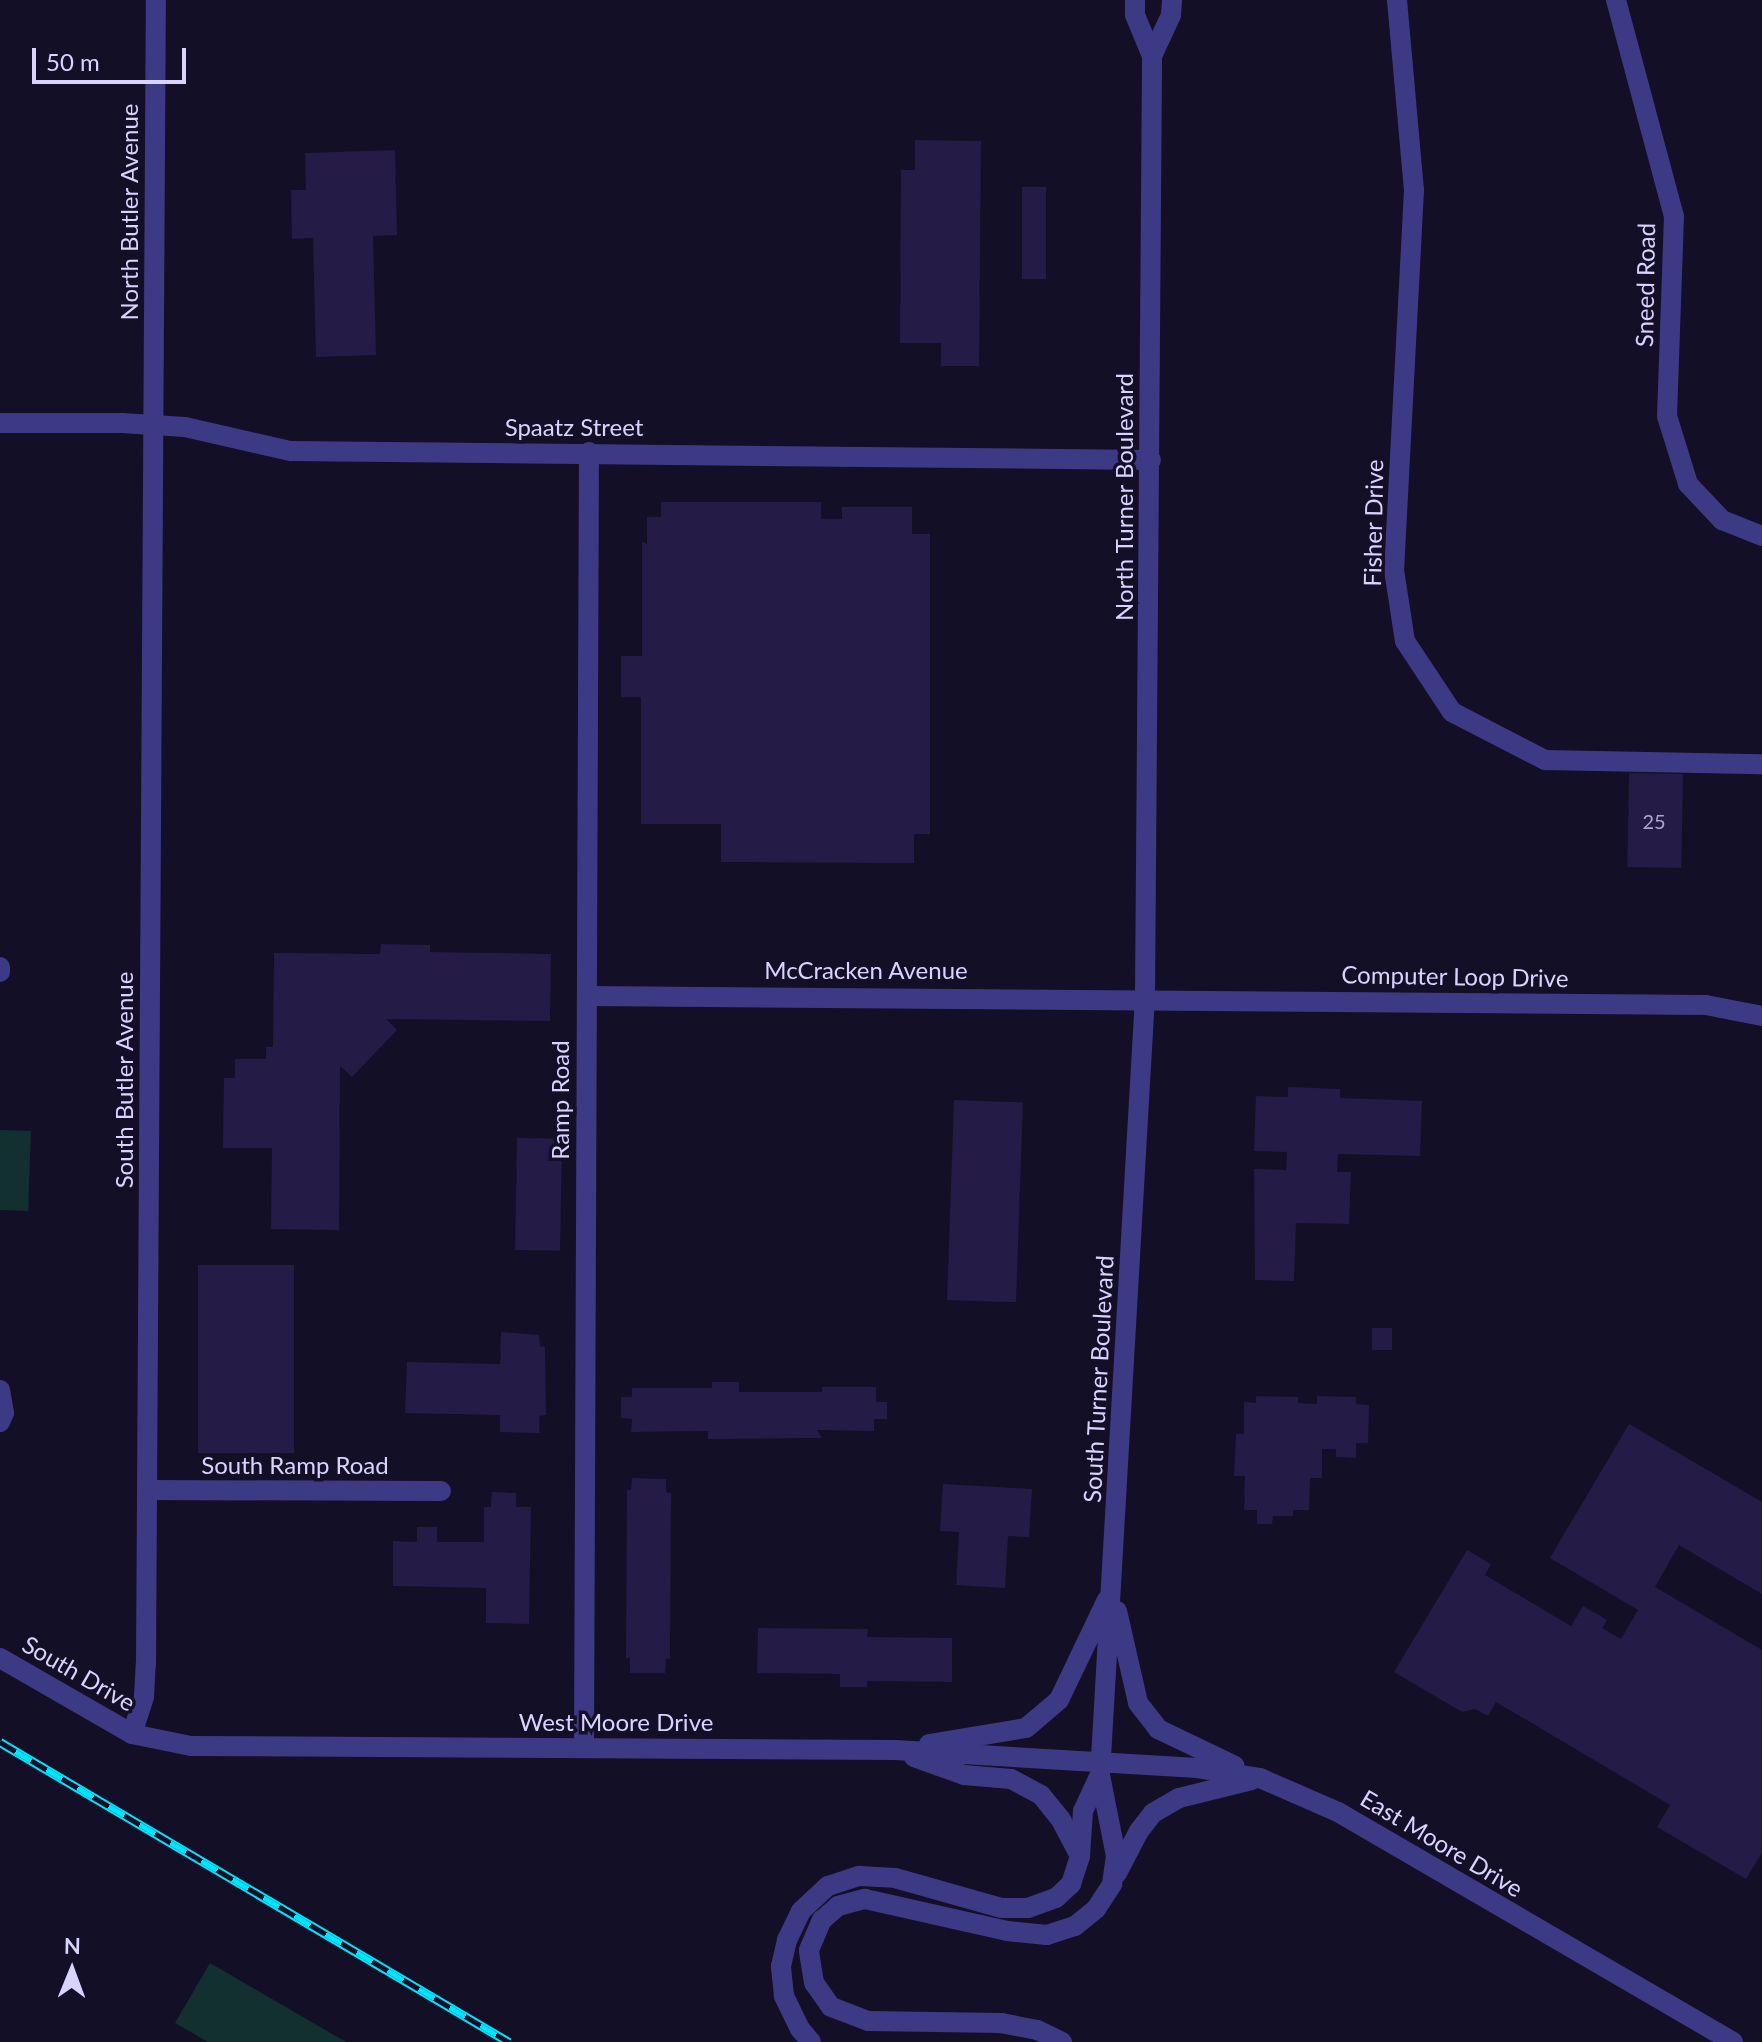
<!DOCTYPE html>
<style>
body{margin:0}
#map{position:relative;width:1762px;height:2042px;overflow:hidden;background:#130f26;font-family:Lato,sans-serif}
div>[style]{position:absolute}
.green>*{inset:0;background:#12302f;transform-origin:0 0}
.building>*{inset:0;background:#241b47;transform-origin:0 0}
.minor>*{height:20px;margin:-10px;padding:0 10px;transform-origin:10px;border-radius:10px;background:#3d3a85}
.rail>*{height:9px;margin-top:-4.5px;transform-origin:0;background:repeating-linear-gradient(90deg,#130f26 0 18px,#00e5ff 0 36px);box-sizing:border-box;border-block:2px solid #00e5ff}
span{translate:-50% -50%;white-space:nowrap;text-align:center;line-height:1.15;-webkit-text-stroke:7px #130f26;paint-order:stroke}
.number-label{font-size:20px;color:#aca6d1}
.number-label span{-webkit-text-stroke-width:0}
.street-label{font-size:24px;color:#d9d4ff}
.north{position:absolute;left:32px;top:1930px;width:80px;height:80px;-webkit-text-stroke:6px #130f26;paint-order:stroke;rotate:1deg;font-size:22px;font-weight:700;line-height:32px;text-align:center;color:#d9d4ff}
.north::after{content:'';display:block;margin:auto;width:28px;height:36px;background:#d9d4ff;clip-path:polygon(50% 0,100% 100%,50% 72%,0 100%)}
.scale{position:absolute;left:32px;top:48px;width:154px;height:36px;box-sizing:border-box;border:4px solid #d9d4ff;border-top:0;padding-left:10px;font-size:24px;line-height:28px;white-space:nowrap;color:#d9d4ff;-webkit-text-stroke:6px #130f26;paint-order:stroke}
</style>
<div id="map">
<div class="green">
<div style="left:0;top:1130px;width:31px;height:80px;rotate:2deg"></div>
<div style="clip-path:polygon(210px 1963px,346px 2042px,208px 2042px,175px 2023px)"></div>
</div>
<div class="building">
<div style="clip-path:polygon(915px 140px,981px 141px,979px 366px,941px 366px,941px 343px,900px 343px,901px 170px,915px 170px)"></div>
<div style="clip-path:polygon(395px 150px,397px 235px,373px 236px,376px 355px,316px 357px,313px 238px,292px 239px,291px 190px,306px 190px,305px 153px)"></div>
<div style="left:1022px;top:187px;width:24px;height:92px"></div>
<div style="clip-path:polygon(661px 502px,821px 502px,821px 519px,842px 519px,842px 507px,912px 507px,912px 534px,930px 534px,930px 834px,914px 834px,914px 863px,721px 862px,721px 824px,641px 824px,641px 697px,621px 697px,621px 656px,642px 656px,642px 542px,647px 544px,647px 517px,661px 517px)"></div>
<div style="left:1629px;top:773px;width:54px;height:94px;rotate:1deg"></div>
<div style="clip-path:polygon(381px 944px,430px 945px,430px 952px,551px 954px,550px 1021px,386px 1019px,397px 1030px,352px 1077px,340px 1066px,339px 1230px,271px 1229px,272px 1148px,223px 1148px,224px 1078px,235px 1078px,235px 1059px,266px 1059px,266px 1047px,273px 1047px,274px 953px,380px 954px)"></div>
<div style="clip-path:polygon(1288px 1087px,1340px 1089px,1340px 1098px,1422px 1101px,1420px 1156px,1338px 1154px,1337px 1172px,1351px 1172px,1349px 1224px,1296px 1223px,1294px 1281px,1255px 1280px,1254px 1169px,1286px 1170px,1287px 1152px,1254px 1151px,1256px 1096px,1288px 1097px)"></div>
<div style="left:954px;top:1100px;width:69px;height:200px;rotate:2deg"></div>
<div style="left:517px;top:1138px;width:45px;height:112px;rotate:1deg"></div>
<div style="left:198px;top:1265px;width:96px;height:188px"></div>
<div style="left:1372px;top:1328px;width:20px;height:22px"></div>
<div style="clip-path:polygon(501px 1332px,539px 1335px,540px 1346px,545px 1347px,546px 1415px,539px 1416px,540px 1433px,500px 1432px,500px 1415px,405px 1413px,407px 1362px,500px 1364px)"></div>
<div style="clip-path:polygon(712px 1382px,739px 1382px,739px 1392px,822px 1392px,822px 1387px,876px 1387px,876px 1402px,887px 1402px,887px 1419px,874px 1419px,874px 1431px,817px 1430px,822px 1438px,708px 1439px,708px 1431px,631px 1432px,632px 1419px,621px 1418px,621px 1397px,632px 1397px,632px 1388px,712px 1388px)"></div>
<div style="clip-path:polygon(1256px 1396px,1298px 1397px,1298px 1403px,1317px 1404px,1317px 1396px,1356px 1397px,1356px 1404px,1369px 1405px,1368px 1443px,1356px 1443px,1356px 1458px,1336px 1457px,1336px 1449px,1322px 1449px,1322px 1478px,1310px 1478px,1309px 1510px,1293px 1510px,1293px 1516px,1273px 1516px,1272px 1524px,1257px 1524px,1257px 1510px,1244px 1510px,1245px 1476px,1234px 1476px,1236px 1434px,1244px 1434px,1244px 1402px,1256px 1403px)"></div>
<div style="clip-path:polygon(1629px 1424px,1762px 1502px,1762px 1594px,1679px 1545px,1655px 1587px,1762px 1650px,1762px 1853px,1746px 1879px,1657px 1827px,1670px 1805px,1496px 1702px,1488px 1716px,1475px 1709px,1462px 1712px,1394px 1672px,1467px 1550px,1491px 1564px,1485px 1575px,1571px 1626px,1583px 1606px,1607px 1620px,1602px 1628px,1621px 1639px,1638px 1610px,1550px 1558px)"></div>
<div style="clip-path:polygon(632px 1478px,666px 1479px,666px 1492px,671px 1493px,670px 1660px,666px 1658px,665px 1673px,630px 1673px,630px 1657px,626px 1659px,627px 1490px,631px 1490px)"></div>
<div style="clip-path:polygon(943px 1484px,1032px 1489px,1029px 1537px,1008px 1536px,1005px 1588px,956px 1585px,959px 1532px,940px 1531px)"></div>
<div style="clip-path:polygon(492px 1492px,516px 1493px,516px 1507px,531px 1507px,529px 1624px,486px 1623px,486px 1588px,393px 1586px,393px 1541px,417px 1542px,417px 1527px,437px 1527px,437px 1542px,484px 1542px,484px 1507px,491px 1507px)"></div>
<div style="clip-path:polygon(758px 1628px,868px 1629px,867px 1637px,952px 1638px,952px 1682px,867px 1681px,867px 1687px,840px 1687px,840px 1674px,757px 1673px)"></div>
</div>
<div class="minor">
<div style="left:1135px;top:0;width:15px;rotate:90deg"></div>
<div style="left:1135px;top:15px;width:44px;rotate:67.5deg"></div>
<div style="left:1397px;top:0;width:191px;rotate:84.9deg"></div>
<div style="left:1414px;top:190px;width:381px;rotate:93deg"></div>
<div style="left:1394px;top:570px;width:72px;rotate:81.2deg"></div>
<div style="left:1405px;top:641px;width:85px;rotate:56.5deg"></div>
<div style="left:1452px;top:712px;width:105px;rotate:27.3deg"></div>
<div style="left:1545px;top:760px;width:217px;rotate:1.1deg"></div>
<div style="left:1616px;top:0;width:224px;rotate:75deg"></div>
<div style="left:1674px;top:216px;width:200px;rotate:92deg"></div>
<div style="left:1667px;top:416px;width:71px;rotate:72.8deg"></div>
<div style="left:1688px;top:484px;width:50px;rotate:46.6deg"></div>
<div style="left:1722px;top:520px;width:43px;rotate:21.8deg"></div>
<div style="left:0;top:423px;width:122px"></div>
<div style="left:122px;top:423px;width:63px;rotate:3.6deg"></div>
<div style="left:185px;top:427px;width:109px;rotate:12.8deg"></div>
<div style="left:291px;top:451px;width:860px;rotate:0.6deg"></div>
<div style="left:0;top:967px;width:5px;rotate:90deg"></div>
<div style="left:587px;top:996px;width:1119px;rotate:0.46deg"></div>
<div style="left:1706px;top:1005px;width:57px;rotate:11.1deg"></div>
<div style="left:0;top:1390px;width:23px;rotate:80deg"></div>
<div style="left:4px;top:1413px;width:10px;rotate:114deg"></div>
<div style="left:147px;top:1490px;width:294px;rotate:0.2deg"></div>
<div style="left:1117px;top:1611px;width:94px;rotate:77.1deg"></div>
<div style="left:1138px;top:1703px;width:33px;rotate:52deg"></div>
<div style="left:1158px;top:1729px;width:85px;rotate:25.7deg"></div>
<div style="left:0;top:1658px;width:152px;rotate:29.9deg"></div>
<div style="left:132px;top:1734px;width:60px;rotate:11.5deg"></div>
<div style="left:191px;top:1746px;width:704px;rotate:0.33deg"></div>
<div style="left:895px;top:1750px;width:303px;rotate:3.4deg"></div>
<div style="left:1197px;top:1768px;width:64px;rotate:9deg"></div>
<div style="left:1260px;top:1778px;width:85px;rotate:23.6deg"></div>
<div style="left:1338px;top:1812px;width:457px;rotate:30.2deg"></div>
<div style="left:132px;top:1734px;width:39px;rotate:-72deg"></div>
<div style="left:144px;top:1697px;width:33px;rotate:-87deg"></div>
<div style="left:146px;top:1664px;width:1664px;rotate:-89.66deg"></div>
<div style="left:929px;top:1744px;width:98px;rotate:-9.4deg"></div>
<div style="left:1026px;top:1728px;width:43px;rotate:-40.3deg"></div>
<div style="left:1059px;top:1700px;width:111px;rotate:-64.4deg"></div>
<div style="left:584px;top:1748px;width:1296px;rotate:-89.78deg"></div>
<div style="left:914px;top:1757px;width:53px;rotate:19.8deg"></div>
<div style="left:964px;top:1775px;width:47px;rotate:4.9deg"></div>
<div style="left:1011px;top:1779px;width:34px;rotate:28deg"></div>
<div style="left:1041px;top:1795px;width:32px;rotate:51deg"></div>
<div style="left:1061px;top:1820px;width:41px;rotate:62.2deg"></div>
<div style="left:1117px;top:1873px;width:47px;rotate:-62.4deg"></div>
<div style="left:1139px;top:1831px;width:23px;rotate:-52deg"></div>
<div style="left:1153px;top:1813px;width:30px;rotate:-30deg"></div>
<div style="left:1179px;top:1798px;width:75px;rotate:-13.9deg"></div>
<div style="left:811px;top:2042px;width:17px;rotate:-130deg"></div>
<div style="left:800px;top:2029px;width:37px;rotate:-116deg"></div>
<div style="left:784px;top:1996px;width:30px;rotate:-96deg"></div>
<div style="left:781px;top:1966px;width:27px;rotate:-77deg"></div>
<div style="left:787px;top:1940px;width:32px;rotate:-64deg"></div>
<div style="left:801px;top:1911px;width:37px;rotate:-43deg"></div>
<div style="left:828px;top:1886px;width:33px;rotate:-18deg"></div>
<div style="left:859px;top:1876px;width:36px;rotate:3deg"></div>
<div style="left:895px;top:1878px;width:111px;rotate:15.7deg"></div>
<div style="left:1002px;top:1908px;width:26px"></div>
<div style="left:1028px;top:1908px;width:30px;rotate:-20deg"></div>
<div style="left:1056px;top:1898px;width:21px;rotate:-43deg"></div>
<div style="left:1071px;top:1884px;width:29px;rotate:-72deg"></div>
<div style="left:1080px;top:1856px;width:45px;rotate:-86.2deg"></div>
<div style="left:1083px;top:1811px;width:40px;rotate:-65deg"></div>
<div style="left:1062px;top:2042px;width:28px;rotate:-154deg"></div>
<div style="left:1037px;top:2030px;width:36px;rotate:-169deg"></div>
<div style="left:1002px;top:2023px;width:134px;rotate:-179.1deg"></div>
<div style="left:868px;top:2021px;width:40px;rotate:-159deg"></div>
<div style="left:831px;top:2007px;width:29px;rotate:-125deg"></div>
<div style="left:814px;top:1983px;width:33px;rotate:-99deg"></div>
<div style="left:809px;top:1950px;width:33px;rotate:-67deg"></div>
<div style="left:822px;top:1920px;width:21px;rotate:-41deg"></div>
<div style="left:838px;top:1906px;width:28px;rotate:-15deg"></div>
<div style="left:865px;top:1899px;width:146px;rotate:12.7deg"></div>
<div style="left:1007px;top:1931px;width:40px;rotate:5.7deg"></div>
<div style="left:1047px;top:1935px;width:29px;rotate:-18deg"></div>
<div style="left:1075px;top:1926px;width:27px;rotate:-39deg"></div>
<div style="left:1096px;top:1909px;width:30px;rotate:-57deg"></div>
<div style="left:1112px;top:1884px;width:28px;rotate:-82deg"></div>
<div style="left:1116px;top:1856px;width:83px;rotate:-101.2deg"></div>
<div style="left:1100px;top:1775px;width:778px;rotate:-86.69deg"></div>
<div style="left:1145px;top:998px;width:942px;rotate:-89.57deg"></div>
<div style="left:1152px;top:56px;width:45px;rotate:-65.1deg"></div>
<div style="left:1171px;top:15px;width:15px;rotate:-86deg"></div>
</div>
<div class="rail">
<div style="left:0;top:1742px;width:591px;rotate:30.51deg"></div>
</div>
<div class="number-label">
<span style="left:1654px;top:821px">25</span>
</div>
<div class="street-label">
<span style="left:129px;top:212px;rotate:-90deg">North Butler Avenue</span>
<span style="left:1645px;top:285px;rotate:-89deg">Sneed Road</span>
<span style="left:574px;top:427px">Spaatz Street</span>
<span style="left:1124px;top:497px;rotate:-90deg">North Turner Boulevard</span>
<span style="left:1373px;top:523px;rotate:-89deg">Fisher Drive</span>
<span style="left:866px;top:970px">McCracken Avenue</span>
<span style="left:1455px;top:976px;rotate:1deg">Computer Loop Drive</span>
<span style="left:124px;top:1080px;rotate:-90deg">South Butler Avenue</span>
<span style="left:560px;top:1100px;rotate:-90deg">Ramp Road</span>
<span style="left:1098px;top:1379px;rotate:-87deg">South Turner Boulevard</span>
<span style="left:295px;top:1465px">South Ramp Road</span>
<span style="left:79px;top:1673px;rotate:30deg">South Drive</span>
<span style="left:616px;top:1722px">West Moore Drive</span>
<span style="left:1442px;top:1843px;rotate:31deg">East Moore Drive</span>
</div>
<div class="north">N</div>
<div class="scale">50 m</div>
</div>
